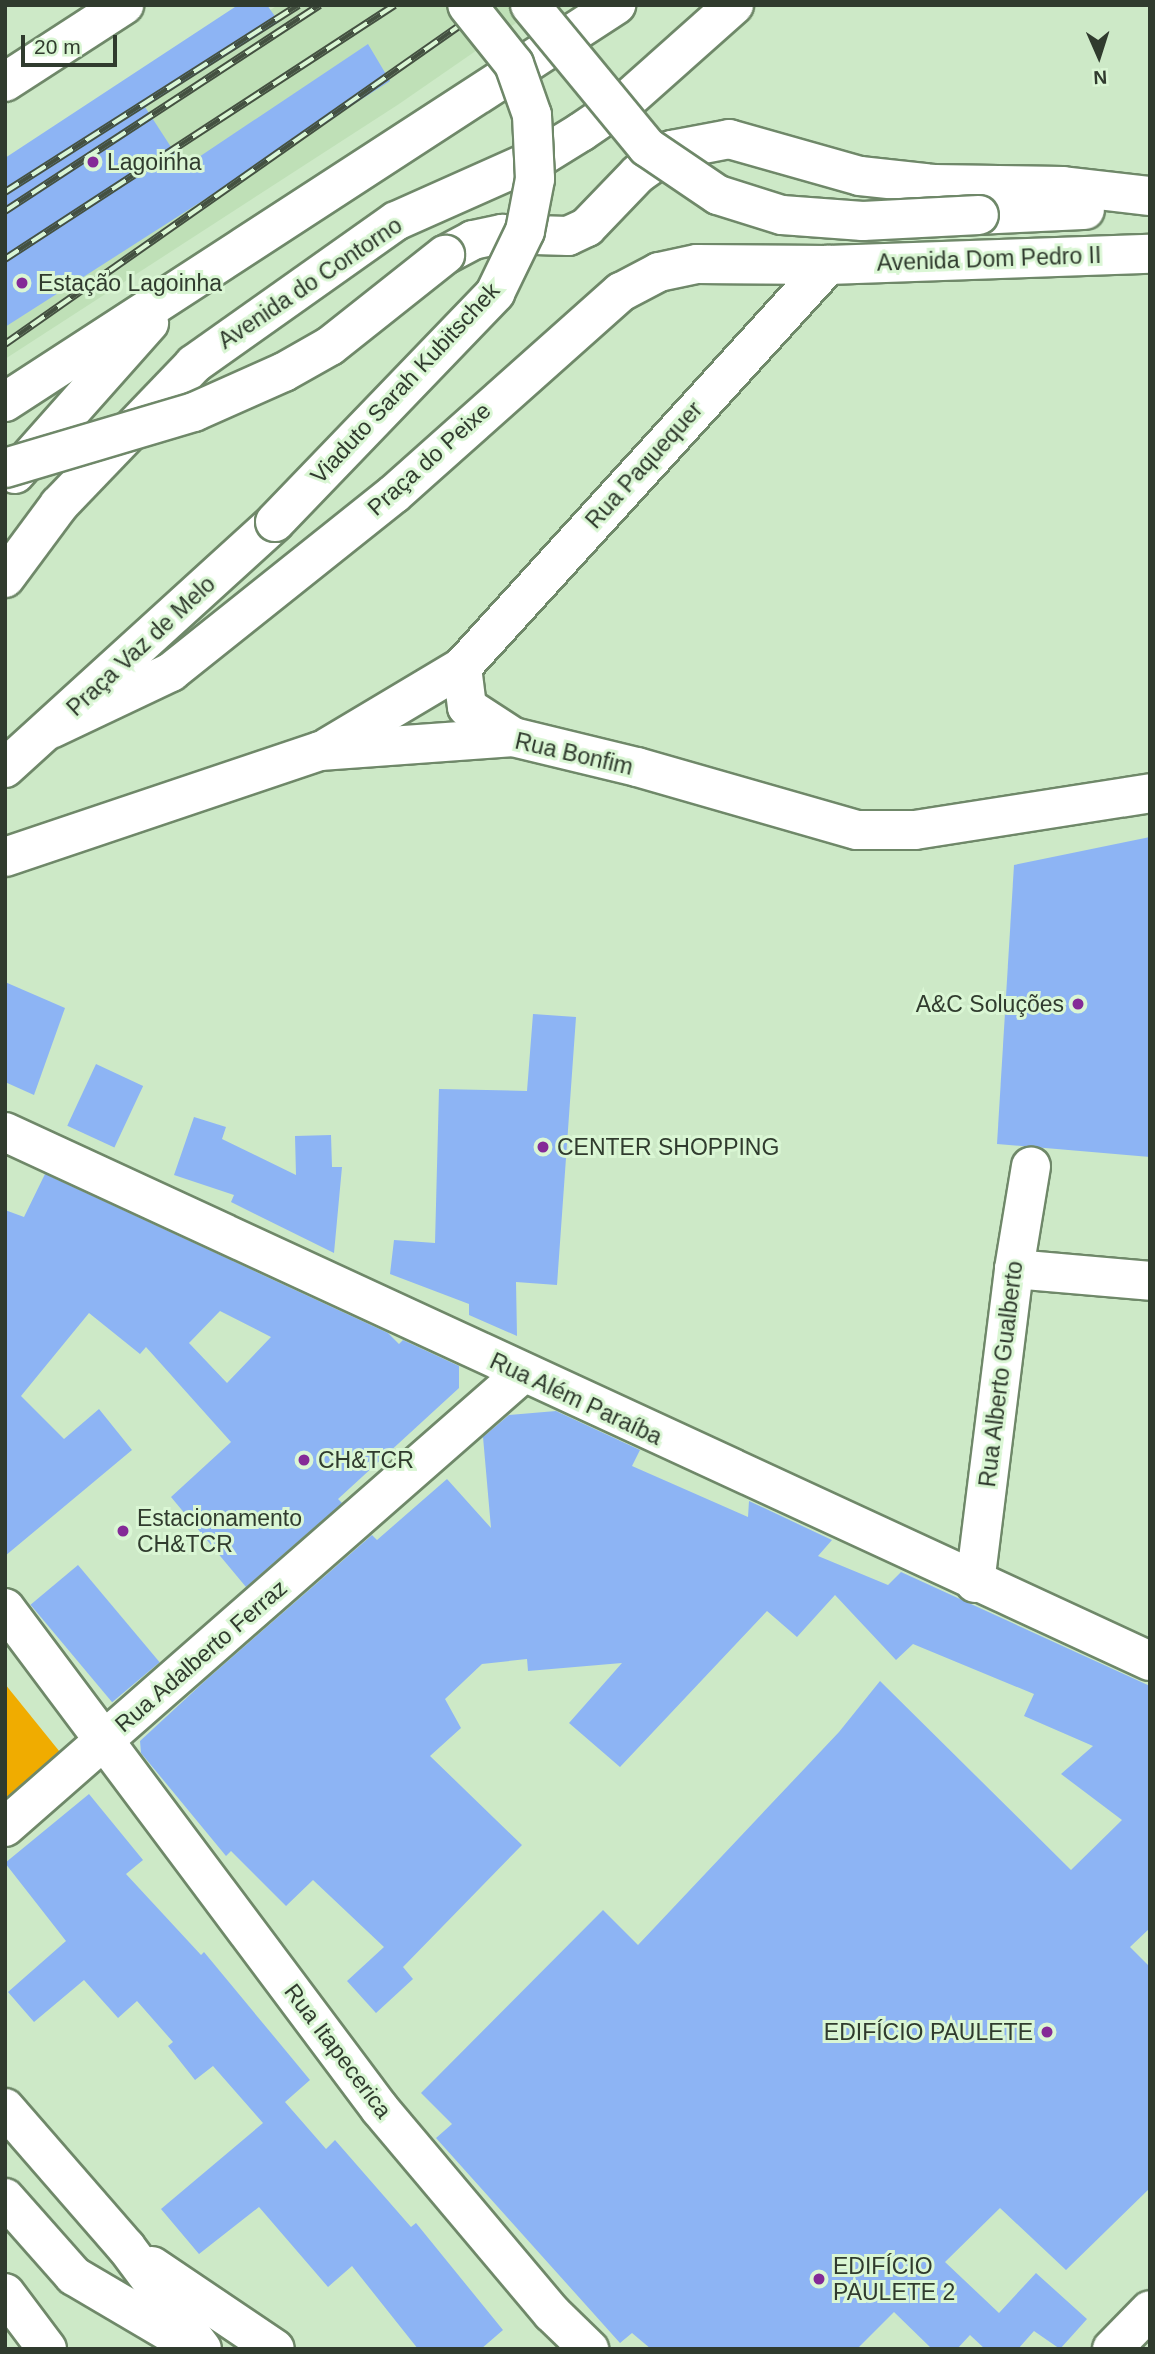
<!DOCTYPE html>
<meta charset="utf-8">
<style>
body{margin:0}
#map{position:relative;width:1155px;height:2354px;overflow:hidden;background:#cde9c7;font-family:Helvetica,sans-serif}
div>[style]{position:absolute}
.built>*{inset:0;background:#bfe0b7}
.green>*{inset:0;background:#f0ac00}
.building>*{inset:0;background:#8db4f4;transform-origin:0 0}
.roads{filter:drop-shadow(2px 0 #6f8869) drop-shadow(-2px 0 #6f8869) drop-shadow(0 2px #6f8869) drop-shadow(0 -2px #6f8869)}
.minor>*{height:38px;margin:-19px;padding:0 19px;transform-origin:19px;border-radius:19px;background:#fff}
.major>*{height:38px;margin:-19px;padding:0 19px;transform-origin:19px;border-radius:19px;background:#fff}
.highway>*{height:38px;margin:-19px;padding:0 19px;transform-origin:19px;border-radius:19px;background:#fff}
.rail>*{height:8px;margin-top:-4px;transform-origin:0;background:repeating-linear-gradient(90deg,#daf6d4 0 16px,#445141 0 32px);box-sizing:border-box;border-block:2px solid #445141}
.bridges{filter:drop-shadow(2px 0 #6f8869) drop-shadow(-2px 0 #6f8869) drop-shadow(0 2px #6f8869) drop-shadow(0 -2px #6f8869)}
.major-bridge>*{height:38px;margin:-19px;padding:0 19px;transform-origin:19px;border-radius:19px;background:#fff}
.dots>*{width:19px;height:19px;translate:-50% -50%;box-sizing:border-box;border:4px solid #daf6d4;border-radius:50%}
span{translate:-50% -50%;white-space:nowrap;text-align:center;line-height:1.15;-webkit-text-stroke:6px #daf6d4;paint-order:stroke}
.poi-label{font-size:23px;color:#303b2e}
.left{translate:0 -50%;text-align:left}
.right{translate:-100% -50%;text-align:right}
.street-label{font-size:23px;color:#303b2e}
.frame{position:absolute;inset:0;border:7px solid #303b2e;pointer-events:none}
.north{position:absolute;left:1064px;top:21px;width:70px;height:70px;-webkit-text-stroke:5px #daf6d4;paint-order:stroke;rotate:177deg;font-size:19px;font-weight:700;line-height:28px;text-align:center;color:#303b2e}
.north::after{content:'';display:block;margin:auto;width:24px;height:32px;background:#303b2e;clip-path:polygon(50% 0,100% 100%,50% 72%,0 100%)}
.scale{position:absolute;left:21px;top:35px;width:96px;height:32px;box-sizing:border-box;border:4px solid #303b2e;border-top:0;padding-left:9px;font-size:21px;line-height:24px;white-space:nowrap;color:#303b2e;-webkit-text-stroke:5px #daf6d4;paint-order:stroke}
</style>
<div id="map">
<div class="built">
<div style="clip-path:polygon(278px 5px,542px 5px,399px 104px,5px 359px,5px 180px)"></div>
</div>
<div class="green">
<div style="clip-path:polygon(5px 1684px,68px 1762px,5px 1818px)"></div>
</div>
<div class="building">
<div style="clip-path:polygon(238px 5px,267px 5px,279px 22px,145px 107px,184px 167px,368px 44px,390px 81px,5px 327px,5px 158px)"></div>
<div style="clip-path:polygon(1150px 837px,1150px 1157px,997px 1144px,1014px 865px)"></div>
<div style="clip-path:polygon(5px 982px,65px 1008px,34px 1095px,5px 1082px)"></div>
<div style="clip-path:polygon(533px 1014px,576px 1017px,557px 1285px,516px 1282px,517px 1336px,469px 1315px,469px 1304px,390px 1274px,394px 1240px,435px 1243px,439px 1089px,527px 1091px)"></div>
<div style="left:96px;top:1064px;width:52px;height:68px;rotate:25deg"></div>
<div style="clip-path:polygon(194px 1117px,226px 1127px,222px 1139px,296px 1175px,295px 1136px,331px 1135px,332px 1167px,342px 1167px,334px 1253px,231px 1202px,234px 1195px,174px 1175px)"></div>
<div style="clip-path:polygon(evenodd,45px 1174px,388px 1333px,399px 1344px,403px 1340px,459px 1366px,459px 1388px,338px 1499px,342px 1503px,246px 1587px,171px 1497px,231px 1442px,146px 1347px,140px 1354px,89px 1313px,21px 1396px,64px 1439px,99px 1409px,132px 1450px,5px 1556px,5px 1210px,24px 1217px,45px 1174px,220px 1311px,271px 1337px,227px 1383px,189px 1343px,220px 1311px)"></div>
<div style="clip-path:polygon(556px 1411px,640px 1450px,632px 1466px,748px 1517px,749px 1501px,832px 1540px,818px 1556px,888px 1585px,901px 1572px,1150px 1686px,1150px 1928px,1130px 1947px,1150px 1967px,1150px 2188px,1066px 2270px,1000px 2208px,945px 2262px,999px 2313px,1036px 2273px,1087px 2319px,1060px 2349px,1034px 2331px,1018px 2349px,985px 2349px,970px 2335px,957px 2349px,932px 2349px,894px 2312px,857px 2349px,651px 2349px,632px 2333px,620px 2343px,436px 2138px,452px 2124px,421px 2093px,603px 1910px,638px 1945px,839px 1732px,880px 1681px,1071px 1870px,1122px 1820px,1061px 1774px,1093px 1746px,1024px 1716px,1034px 1694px,913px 1644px,896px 1660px,835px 1595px,797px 1637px,767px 1611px,620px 1767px,569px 1723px,622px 1663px,528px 1671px,527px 1659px,482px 1664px,445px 1699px,461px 1728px,430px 1756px,522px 1845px,403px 1967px,413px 1979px,376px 2013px,347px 1981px,384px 1947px,313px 1880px,286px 1906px,231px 1851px,226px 1856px,141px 1753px,140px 1741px,206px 1680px,372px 1535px,377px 1540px,447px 1479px,491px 1528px,483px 1437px,509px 1415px)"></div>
<div style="left:78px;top:1565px;width:127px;height:62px;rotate:50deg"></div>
<div style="clip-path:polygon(89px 1794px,143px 1860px,126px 1874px,201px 1955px,204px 1952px,310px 2080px,285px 2102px,326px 2149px,335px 2140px,411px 2227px,416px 2223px,503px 2330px,481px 2349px,418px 2349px,352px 2266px,328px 2287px,259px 2207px,199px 2254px,161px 2209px,263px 2123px,213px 2066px,195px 2080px,168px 2046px,173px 2042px,137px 2001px,118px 2018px,84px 1980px,34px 2022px,8px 1992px,66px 1941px,5px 1863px)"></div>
</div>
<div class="roads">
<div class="minor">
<div style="left:462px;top:667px;width:40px;rotate:82.9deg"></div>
<div style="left:467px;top:707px;width:55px;rotate:33.1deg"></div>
<div style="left:328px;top:747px;width:156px;rotate:-30.8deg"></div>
<div style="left:462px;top:667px;width:544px;rotate:-47.68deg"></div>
<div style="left:5px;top:857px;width:332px;rotate:-18.6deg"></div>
<div style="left:320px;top:751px;width:194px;rotate:-4.1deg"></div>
<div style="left:513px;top:737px;width:128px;rotate:13.6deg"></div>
<div style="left:637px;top:767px;width:229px;rotate:16deg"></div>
<div style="left:857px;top:830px;width:58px"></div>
<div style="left:915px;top:830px;width:238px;rotate:-8.9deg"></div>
<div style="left:5px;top:1132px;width:1261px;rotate:24.8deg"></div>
<div style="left:1014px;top:1269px;width:137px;rotate:5deg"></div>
<div style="left:975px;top:1583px;width:316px;rotate:-82.9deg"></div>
<div style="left:1014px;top:1269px;width:104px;rotate:-80.6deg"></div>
<div style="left:5px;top:1608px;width:626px;rotate:53.19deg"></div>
<div style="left:380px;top:2109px;width:267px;rotate:49.9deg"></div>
<div style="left:552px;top:2313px;width:52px;rotate:44.2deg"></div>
<div style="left:5px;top:1827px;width:687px;rotate:-41.23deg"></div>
<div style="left:1112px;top:2349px;width:54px;rotate:-45.7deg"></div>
</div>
<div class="major">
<div style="left:5px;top:82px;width:142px;rotate:-32.9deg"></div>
<div style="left:979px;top:215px;width:106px;rotate:-2.7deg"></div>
<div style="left:445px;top:255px;width:32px;rotate:-28deg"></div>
<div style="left:473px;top:240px;width:30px;rotate:-12deg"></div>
<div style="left:502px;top:234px;width:66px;rotate:1.7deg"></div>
<div style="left:568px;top:236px;width:21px;rotate:-25deg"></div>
<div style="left:587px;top:227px;width:74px;rotate:-46.1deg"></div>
<div style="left:638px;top:174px;width:42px;rotate:-35.2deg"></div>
<div style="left:672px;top:150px;width:58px;rotate:-10.9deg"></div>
<div style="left:729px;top:139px;width:136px;rotate:15.8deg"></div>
<div style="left:860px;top:176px;width:74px;rotate:6.2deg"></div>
<div style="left:934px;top:184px;width:129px;rotate:0.9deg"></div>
<div style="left:1063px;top:186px;width:88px;rotate:6.6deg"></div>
<div style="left:51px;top:729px;width:133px;rotate:-25.4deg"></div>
<div style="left:171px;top:672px;width:285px;rotate:-38.6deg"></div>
<div style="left:394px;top:494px;width:304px;rotate:-41.7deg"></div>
<div style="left:621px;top:292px;width:43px;rotate:-27.8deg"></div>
<div style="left:659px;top:272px;width:39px;rotate:-12deg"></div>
<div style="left:697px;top:264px;width:131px;rotate:0.4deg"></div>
<div style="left:828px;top:265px;width:322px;rotate:-2deg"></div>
<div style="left:5px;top:768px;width:365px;rotate:-42.3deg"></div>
<div style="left:5px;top:2198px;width:104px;rotate:48.5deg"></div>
<div style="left:74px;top:2276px;width:144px;rotate:30.5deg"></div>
</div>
<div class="highway">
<div style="left:5px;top:402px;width:729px;rotate:-33.01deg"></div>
<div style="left:15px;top:474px;width:202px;rotate:-48.4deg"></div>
<div style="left:5px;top:578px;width:91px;rotate:-53.5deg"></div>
<div style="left:59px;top:505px;width:195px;rotate:-46.2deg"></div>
<div style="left:194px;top:364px;width:247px;rotate:-35.3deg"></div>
<div style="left:396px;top:221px;width:160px;rotate:-24deg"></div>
<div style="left:542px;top:156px;width:46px;rotate:-31.6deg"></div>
<div style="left:581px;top:132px;width:53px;rotate:-34.3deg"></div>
<div style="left:625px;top:102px;width:146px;rotate:-41.7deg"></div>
<div style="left:5px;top:2108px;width:184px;rotate:49deg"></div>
<div style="left:126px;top:2247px;width:127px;rotate:53.3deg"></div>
<div style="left:152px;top:2266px;width:148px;rotate:34deg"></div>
<div style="left:5px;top:2293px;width:70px;rotate:53.1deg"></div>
</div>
</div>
<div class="rail">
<div style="left:5px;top:192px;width:348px;rotate:-32.5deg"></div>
<div style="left:5px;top:211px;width:376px;rotate:-33.2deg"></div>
<div style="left:5px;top:259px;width:465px;rotate:-33.1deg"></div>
<div style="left:5px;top:344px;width:591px;rotate:-35.01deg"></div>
</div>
<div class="bridges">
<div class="major-bridge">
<div style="left:530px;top:5px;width:184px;rotate:50.5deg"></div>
<div style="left:647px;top:147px;width:86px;rotate:34.1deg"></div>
<div style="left:718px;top:195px;width:67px;rotate:17.4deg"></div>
<div style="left:782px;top:215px;width:81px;rotate:4.2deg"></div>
<div style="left:863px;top:221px;width:116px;rotate:-3deg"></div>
<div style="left:5px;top:468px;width:197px;rotate:-16.5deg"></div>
<div style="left:194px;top:412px;width:98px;rotate:-24deg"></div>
<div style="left:284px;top:372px;width:53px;rotate:-29.5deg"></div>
<div style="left:330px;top:346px;width:147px;rotate:-38.4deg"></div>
<div style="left:275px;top:522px;width:318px;rotate:-46.1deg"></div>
<div style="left:495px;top:293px;width:69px;rotate:-64.2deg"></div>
<div style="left:525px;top:231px;width:53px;rotate:-79.1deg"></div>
<div style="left:535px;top:179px;width:64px;rotate:-92.7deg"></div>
<div style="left:532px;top:115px;width:54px;rotate:-109.4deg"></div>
<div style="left:514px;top:64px;width:75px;rotate:-128.5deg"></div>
</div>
</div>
<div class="dots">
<div style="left:93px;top:162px;background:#842a97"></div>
<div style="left:22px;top:283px;background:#842a97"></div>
<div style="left:1078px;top:1004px;background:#842a97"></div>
<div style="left:543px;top:1147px;background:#842a97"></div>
<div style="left:304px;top:1460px;background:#842a97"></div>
<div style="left:123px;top:1531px;background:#842a97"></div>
<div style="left:1047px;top:2032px;background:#842a97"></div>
<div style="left:819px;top:2279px;background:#842a97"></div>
</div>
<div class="poi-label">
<span class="left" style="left:107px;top:162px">Lagoinha</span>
<span class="left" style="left:38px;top:283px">Estação Lagoinha</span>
<span class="right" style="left:1064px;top:1004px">A&amp;C Soluções</span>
<span class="left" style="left:557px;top:1147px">CENTER SHOPPING</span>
<span class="left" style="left:318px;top:1460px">CH&amp;TCR</span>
<span class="left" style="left:137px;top:1531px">Estacionamento<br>CH&amp;TCR</span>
<span class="right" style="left:1033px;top:2032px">EDIFÍCIO PAULETE</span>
<span class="left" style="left:833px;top:2279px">EDIFÍCIO<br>PAULETE 2</span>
</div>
<div class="street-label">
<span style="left:989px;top:259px;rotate:-2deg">Avenida Dom Pedro II</span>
<span style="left:310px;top:283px;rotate:-34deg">Avenida do Contorno</span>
<span style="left:405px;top:383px;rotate:-47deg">Viaduto Sarah Kubitschek</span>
<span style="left:429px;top:459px;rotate:-42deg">Praça do Peixe</span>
<span style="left:644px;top:465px;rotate:-48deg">Rua Paquequer</span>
<span style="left:141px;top:646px;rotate:-43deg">Praça Vaz de Melo</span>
<span style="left:574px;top:754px;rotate:13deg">Rua Bonfim</span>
<span style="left:1001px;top:1374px;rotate:-83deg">Rua Alberto Gualberto</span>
<span style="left:576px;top:1399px;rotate:25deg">Rua Além Paraíba</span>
<span style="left:201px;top:1656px;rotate:-41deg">Rua Adalberto Ferraz</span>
<span style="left:338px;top:2051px;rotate:53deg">Rua Itapecerica</span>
</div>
<div class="frame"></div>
<div class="north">N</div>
<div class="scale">20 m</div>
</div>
